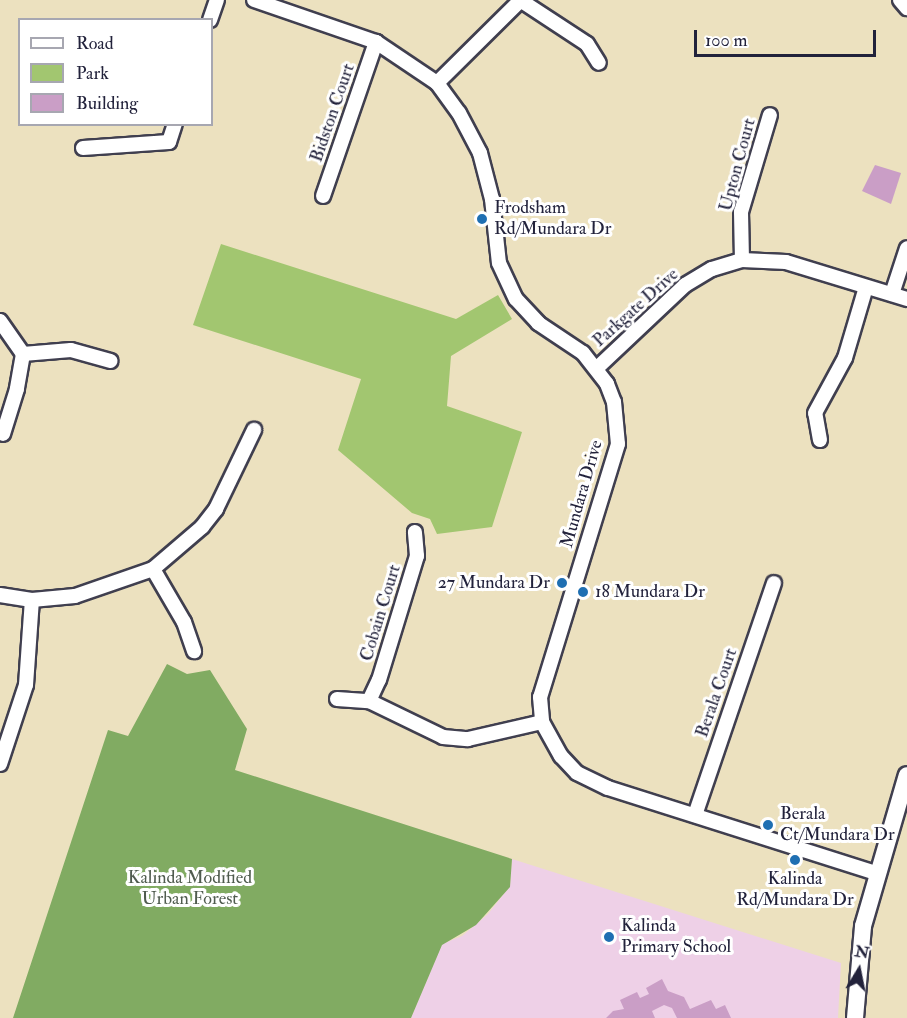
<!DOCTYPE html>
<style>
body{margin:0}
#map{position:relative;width:907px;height:1018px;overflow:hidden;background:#ece1bf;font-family:"IM FELL Double Pica",serif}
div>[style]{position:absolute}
.built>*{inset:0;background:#eed0e7}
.green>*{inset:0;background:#a2c670}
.forest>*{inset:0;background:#81ab62}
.building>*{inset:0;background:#ca9ec6}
.roads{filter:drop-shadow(2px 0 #403f4f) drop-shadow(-2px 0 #403f4f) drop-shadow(0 2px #403f4f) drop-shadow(0 -2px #403f4f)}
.minor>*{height:14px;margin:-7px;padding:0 7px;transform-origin:7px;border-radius:7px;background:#fff}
.tertiary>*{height:16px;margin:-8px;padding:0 8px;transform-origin:8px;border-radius:8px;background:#fff}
.dots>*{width:16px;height:16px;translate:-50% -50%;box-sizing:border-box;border:3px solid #fff;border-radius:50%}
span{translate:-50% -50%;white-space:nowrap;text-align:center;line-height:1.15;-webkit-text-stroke:6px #fff;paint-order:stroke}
.street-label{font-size:18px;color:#22223b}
.poi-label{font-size:18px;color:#22223b}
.left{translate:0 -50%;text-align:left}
.right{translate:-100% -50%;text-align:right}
.park-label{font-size:18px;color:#4f5b4e}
.legend{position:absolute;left:18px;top:18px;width:195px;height:108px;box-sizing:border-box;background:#fff;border:2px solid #a7a7b1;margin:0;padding:8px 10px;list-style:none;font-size:18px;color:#22223b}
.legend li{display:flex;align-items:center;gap:12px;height:30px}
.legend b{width:30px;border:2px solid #a7a7b1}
.north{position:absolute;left:829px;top:940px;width:60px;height:60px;-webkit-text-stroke:4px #fff;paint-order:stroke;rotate:10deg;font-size:16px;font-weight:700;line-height:24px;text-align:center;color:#22223b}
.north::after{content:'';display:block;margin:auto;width:21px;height:27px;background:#22223b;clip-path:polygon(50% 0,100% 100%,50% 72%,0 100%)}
.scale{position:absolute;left:694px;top:30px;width:182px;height:27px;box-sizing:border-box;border:3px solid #22223b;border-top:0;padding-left:8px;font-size:18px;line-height:21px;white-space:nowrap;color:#22223b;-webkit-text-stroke:4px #fff;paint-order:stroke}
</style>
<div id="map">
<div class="built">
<div style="clip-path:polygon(512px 859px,841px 963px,838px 1018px,411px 1018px,442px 944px,462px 936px,488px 914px,510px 886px)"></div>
</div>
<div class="green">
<div style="clip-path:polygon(221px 244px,456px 319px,498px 295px,512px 319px,451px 356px,447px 406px,522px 432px,492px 527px,437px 534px,430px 519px,412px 513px,338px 450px,361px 379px,193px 325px)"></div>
</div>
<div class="forest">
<div style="clip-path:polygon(167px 664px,187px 674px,210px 670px,247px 729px,235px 770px,512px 859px,510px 887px,476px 925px,442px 945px,411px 1018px,13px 1018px,108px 730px,128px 736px)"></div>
</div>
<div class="building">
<div style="clip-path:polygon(875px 165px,901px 173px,891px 204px,862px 191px)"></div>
<div style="clip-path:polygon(662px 979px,668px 991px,684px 997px,690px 1009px,711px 1000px,716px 1009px,725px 1005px,731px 1018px,677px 1018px,672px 1008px,664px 1005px,652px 1011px,655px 1018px,606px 1018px,613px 1011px,624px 1009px,620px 1000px,637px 992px,640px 998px,649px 994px,646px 988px)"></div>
</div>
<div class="roads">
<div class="minor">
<div style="left:254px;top:0;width:129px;rotate:19deg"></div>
<div style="left:376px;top:42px;width:73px;rotate:33.9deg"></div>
<div style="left:437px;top:83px;width:37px;rotate:54deg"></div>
<div style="left:459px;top:113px;width:45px;rotate:62.3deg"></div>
<div style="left:480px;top:153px;width:48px;rotate:75.4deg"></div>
<div style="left:492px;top:199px;width:64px;rotate:83.8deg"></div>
<div style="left:499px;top:263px;width:40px;rotate:65deg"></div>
<div style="left:516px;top:299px;width:33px;rotate:47deg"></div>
<div style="left:538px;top:323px;width:54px;rotate:33.7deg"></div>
<div style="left:583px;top:353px;width:39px;rotate:52deg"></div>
<div style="left:607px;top:384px;width:19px;rotate:69deg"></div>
<div style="left:614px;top:402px;width:42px;rotate:84.6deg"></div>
<div style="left:618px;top:444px;width:265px;rotate:107.1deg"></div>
<div style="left:540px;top:697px;width:25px;rotate:85deg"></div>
<div style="left:542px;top:722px;width:39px;rotate:61deg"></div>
<div style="left:561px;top:756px;width:23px;rotate:47deg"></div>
<div style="left:577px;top:773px;width:34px;rotate:26deg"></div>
<div style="left:608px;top:788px;width:281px;rotate:17.6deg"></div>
<div style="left:520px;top:0;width:80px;rotate:33.3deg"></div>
<div style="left:587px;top:44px;width:22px;rotate:58deg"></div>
<div style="left:900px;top:0;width:11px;rotate:49deg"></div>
<div style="left:210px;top:20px;width:21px;rotate:-71deg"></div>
<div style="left:437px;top:83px;width:118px;rotate:-44.7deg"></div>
<div style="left:83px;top:148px;width:86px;rotate:-4deg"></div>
<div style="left:169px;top:142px;width:19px;rotate:-72deg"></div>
<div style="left:323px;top:196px;width:163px;rotate:-71deg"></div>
<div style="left:742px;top:260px;width:48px;rotate:-91.2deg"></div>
<div style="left:741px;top:212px;width:101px;rotate:-73.4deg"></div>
<div style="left:892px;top:294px;width:48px;rotate:-71.9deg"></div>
<div style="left:0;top:321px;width:40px;rotate:55.1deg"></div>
<div style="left:23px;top:354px;width:36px;rotate:100deg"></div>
<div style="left:17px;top:389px;width:47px;rotate:107.3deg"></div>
<div style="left:23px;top:354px;width:48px;rotate:-4.8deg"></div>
<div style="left:71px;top:350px;width:41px;rotate:15.4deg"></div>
<div style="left:597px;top:368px;width:121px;rotate:-43.3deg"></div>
<div style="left:685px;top:285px;width:31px;rotate:-31deg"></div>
<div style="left:712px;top:269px;width:31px;rotate:-17deg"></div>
<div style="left:742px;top:260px;width:44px;rotate:2.6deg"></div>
<div style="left:786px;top:262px;width:127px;rotate:17deg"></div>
<div style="left:820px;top:440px;width:27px;rotate:-100deg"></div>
<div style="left:815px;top:413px;width:63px;rotate:-61.4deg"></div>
<div style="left:845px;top:358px;width:74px;rotate:-73.5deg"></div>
<div style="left:153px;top:569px;width:61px;rotate:59.7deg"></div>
<div style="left:184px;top:622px;width:31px;rotate:71deg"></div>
<div style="left:0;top:595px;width:32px;rotate:9deg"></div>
<div style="left:32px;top:600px;width:43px;rotate:-5.3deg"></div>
<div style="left:75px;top:596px;width:83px;rotate:-19.1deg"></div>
<div style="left:153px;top:569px;width:65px;rotate:-40.6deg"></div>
<div style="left:202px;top:527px;width:23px;rotate:-52deg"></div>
<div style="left:216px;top:509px;width:88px;rotate:-64.3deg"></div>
<div style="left:337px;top:699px;width:32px;rotate:4deg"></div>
<div style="left:369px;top:701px;width:82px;rotate:25.9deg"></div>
<div style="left:443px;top:737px;width:25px;rotate:5deg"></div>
<div style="left:468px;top:739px;width:76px;rotate:-12.9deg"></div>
<div style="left:369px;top:701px;width:23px;rotate:-65deg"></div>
<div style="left:379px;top:680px;width:130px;rotate:-73deg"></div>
<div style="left:417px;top:556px;width:24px;rotate:-95deg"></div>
<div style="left:0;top:764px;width:83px;rotate:-71.8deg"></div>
<div style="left:26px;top:685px;width:85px;rotate:-86deg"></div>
<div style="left:695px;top:815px;width:245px;rotate:-71.2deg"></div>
</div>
<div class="tertiary">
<div style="left:855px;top:1018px;width:92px;rotate:-85deg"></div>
<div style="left:863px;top:926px;width:157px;rotate:-73.8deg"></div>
</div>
</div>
<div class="dots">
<div style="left:482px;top:219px;background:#1f6fb2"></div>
<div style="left:562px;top:583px;background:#1f6fb2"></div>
<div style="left:583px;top:592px;background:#1f6fb2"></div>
<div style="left:768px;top:825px;background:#1f6fb2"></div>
<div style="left:795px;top:860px;background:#1f6fb2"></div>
<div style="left:609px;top:937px;background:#1f6fb2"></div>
</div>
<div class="street-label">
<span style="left:333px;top:113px;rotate:-71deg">Bidston Court</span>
<span style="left:738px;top:165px;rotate:-75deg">Upton Court</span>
<span style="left:636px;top:308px;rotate:-42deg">Parkgate Drive</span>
<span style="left:582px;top:494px;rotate:-74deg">Mundara Drive</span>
<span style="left:381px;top:613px;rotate:-73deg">Cobain Court</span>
<span style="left:717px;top:693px;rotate:-71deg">Berala Court</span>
</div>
<div class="poi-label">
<span class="left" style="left:494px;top:219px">Frodsham<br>Rd/Mundara Dr</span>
<span class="right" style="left:550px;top:583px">27 Mundara Dr</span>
<span class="left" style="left:595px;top:592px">18 Mundara Dr</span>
<span class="left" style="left:780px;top:825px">Berala<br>Ct/Mundara Dr</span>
<span style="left:795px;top:890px">Kalinda<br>Rd/Mundara Dr</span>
<span class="left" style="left:621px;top:937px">Kalinda<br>Primary School</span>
</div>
<div class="park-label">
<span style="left:190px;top:889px">Kalinda Modified<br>Urban Forest</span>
</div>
<ul class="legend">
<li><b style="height:8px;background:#fff"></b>Road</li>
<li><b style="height:16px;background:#a2c670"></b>Park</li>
<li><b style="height:16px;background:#ca9ec6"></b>Building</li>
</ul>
<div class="north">N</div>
<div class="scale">100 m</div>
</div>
